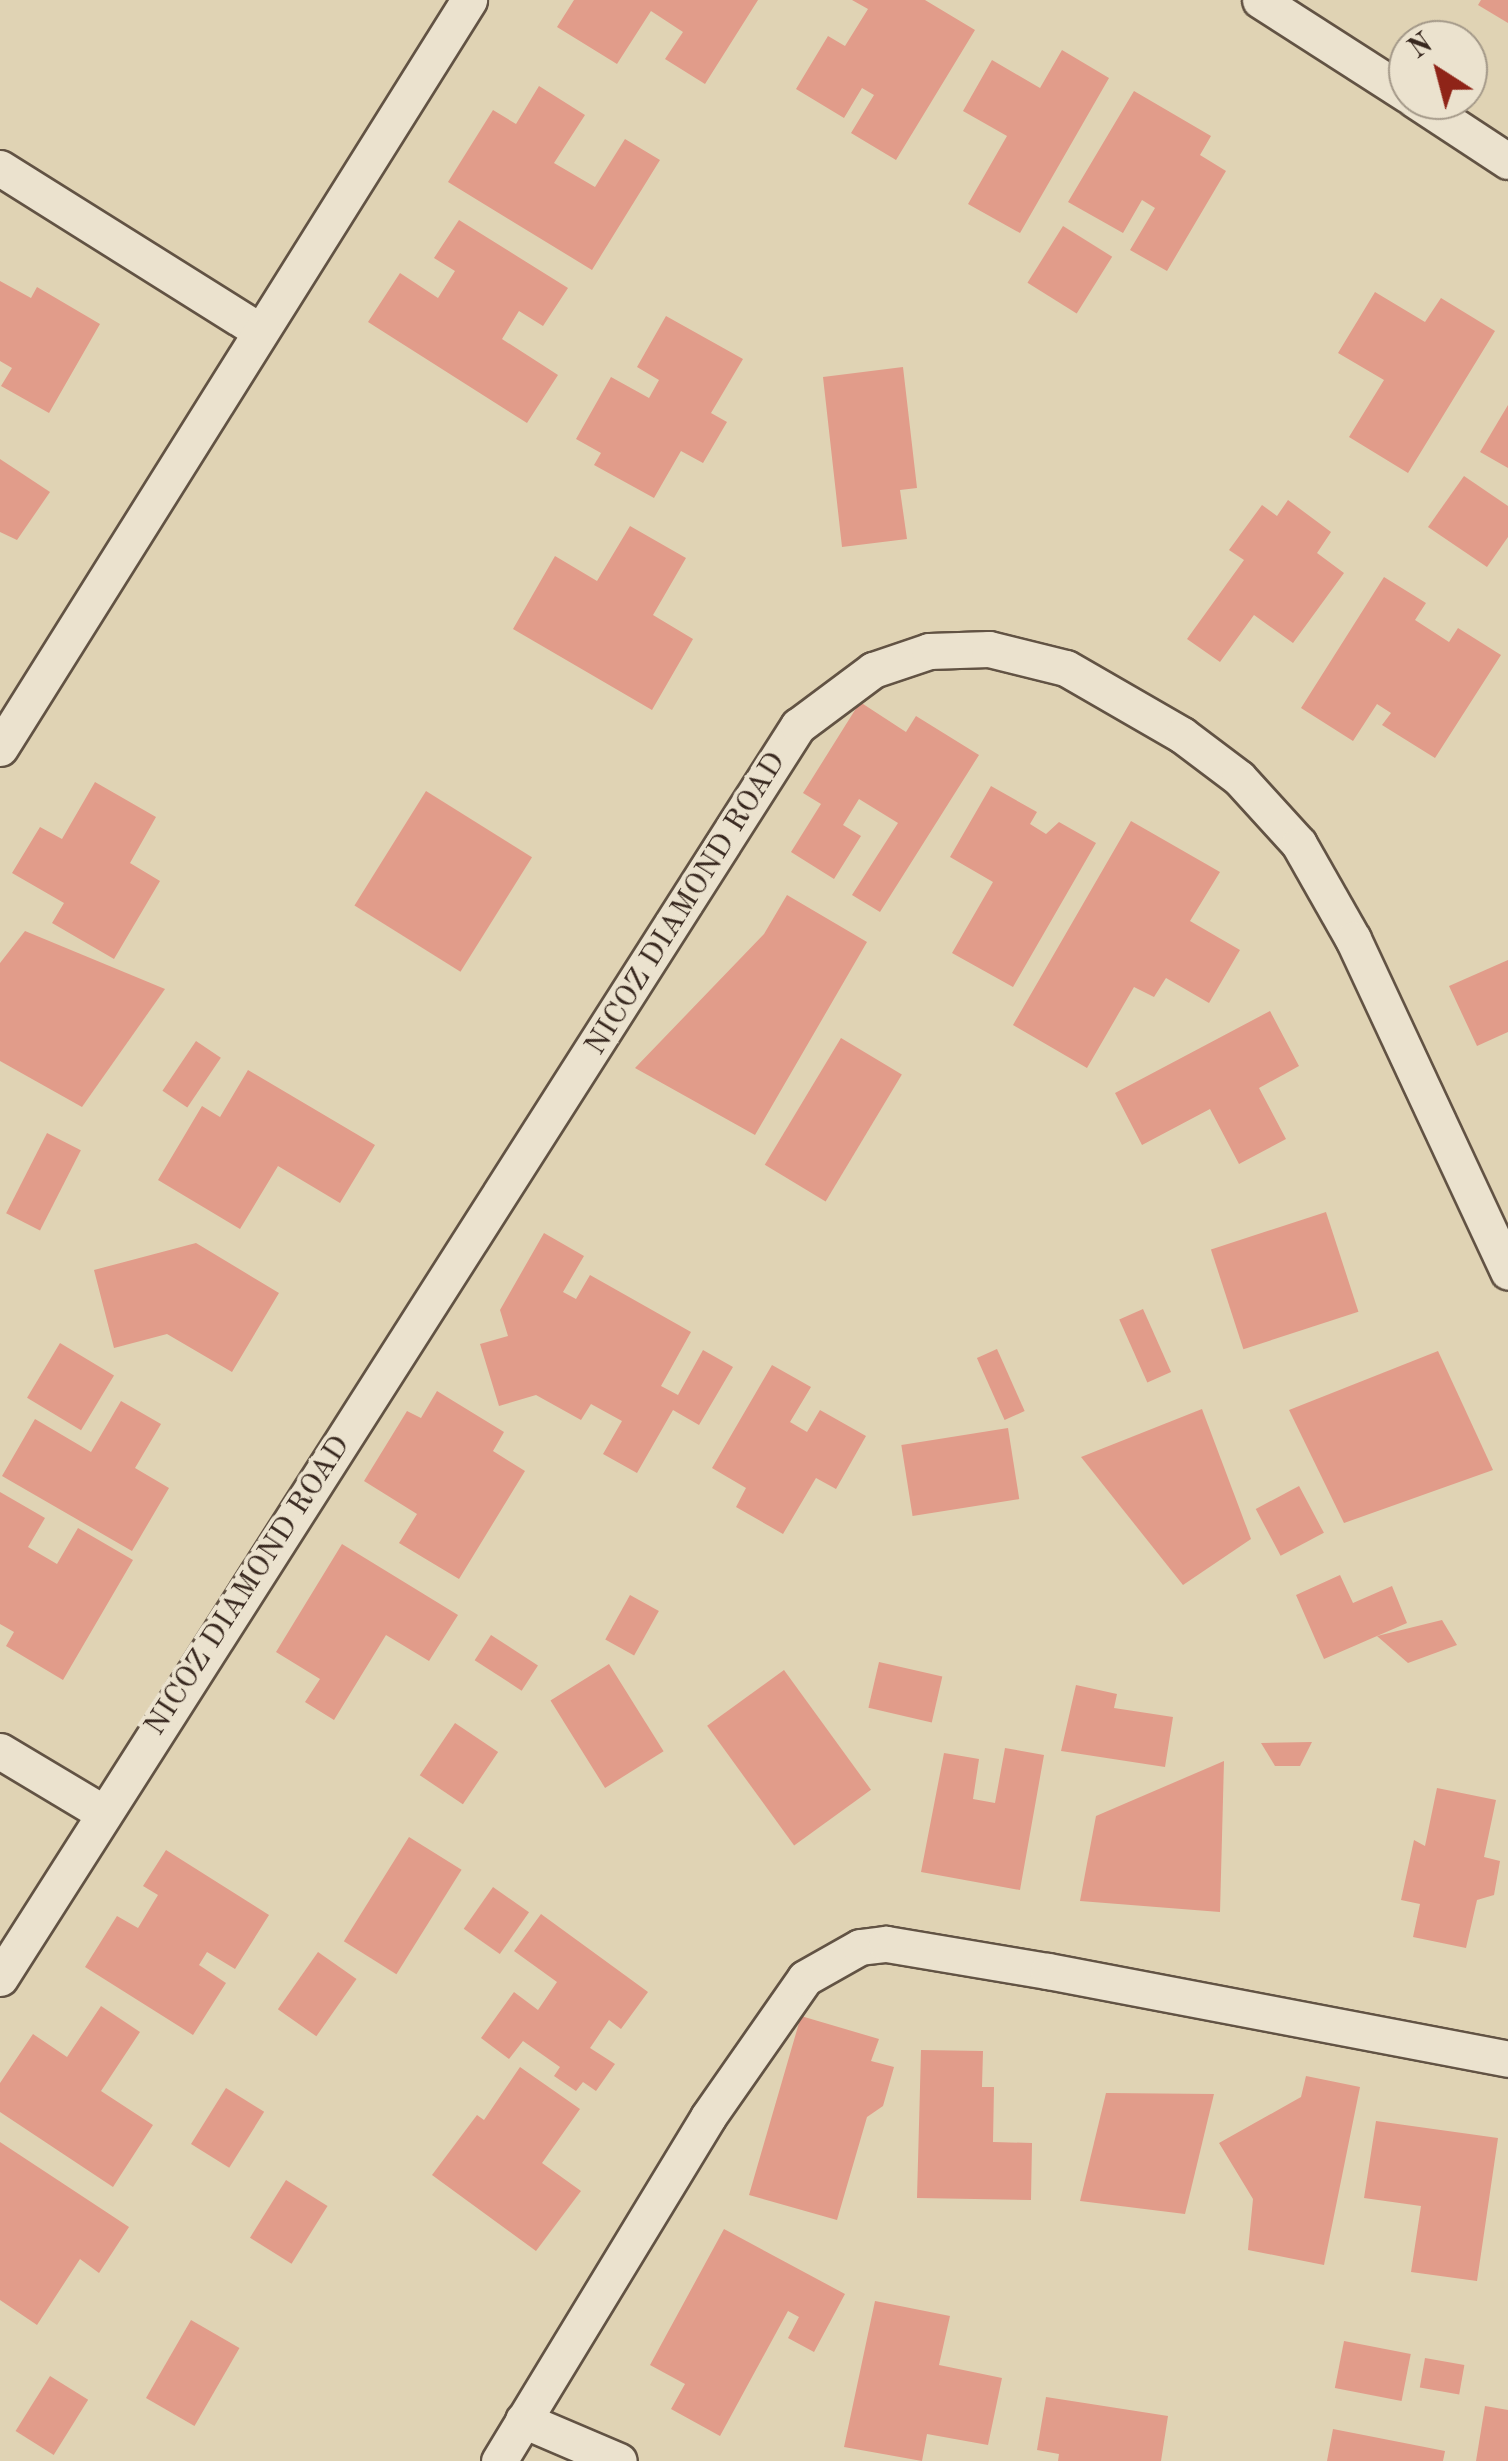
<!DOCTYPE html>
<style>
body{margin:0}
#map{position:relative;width:1508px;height:2461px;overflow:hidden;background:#e0d3b4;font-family:"Old Standard TT",serif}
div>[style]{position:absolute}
.building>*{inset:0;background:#e19c8a;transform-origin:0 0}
.roads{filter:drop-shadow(2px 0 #625344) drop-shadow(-2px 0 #625344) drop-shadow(0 2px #625344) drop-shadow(0 -2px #625344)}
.street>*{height:35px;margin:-17.5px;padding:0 17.5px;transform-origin:17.5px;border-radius:17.5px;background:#ebe2ce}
span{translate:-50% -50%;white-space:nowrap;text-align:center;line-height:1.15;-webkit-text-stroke:8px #ebe2ce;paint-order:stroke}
.street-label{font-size:30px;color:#38281f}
.north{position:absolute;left:1388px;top:20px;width:100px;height:100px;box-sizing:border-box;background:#ebe2ce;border:2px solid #a39888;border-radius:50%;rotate:324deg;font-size:28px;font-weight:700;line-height:40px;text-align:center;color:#38281f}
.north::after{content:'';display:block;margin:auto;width:35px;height:45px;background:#8f2418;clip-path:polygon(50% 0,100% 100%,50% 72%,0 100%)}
</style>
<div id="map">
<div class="building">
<div style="clip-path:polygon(574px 0,758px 0,705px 84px,665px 59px,683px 32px,651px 11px,617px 64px,557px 27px)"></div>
<div style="clip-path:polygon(852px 0,925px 0,975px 30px,896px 160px,851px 133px,874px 95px,862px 88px,844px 118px,796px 89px,828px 36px,845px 46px,868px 9px)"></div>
<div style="clip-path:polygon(1481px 0,1508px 0,1508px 23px,1478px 5px)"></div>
<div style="clip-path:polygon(1062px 50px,1109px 78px,1020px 233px,968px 204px,1007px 136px,963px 111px,992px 60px,1040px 88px)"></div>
<div style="clip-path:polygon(539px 86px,585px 115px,554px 163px,595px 187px,625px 139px,660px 160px,592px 270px,448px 182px,493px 110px,516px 124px)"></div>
<div style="clip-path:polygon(1134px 91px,1211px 136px,1200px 155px,1226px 171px,1167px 271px,1130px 250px,1155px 208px,1142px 200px,1123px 233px,1068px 202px)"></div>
<div style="clip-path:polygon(459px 220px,568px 288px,543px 326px,519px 311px,502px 339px,558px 375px,527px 423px,368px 322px,400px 273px,438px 298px,455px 271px,434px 258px)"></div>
<div style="left:1063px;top:226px;width:58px;height:67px;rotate:32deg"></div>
<div style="clip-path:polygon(0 281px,31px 298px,37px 287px,100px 324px,49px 413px,1px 386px,12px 368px,0 361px)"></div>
<div style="clip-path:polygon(1375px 292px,1425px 322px,1441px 298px,1495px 331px,1408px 473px,1349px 437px,1384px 380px,1338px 353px)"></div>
<div style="clip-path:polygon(666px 316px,743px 359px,711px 413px,727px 422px,703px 463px,681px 451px,654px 498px,594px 465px,601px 453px,576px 439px,611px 377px,649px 398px,659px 380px,637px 367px)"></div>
<div style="clip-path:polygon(903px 367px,917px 488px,900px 490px,907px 539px,842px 547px,823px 377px)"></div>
<div style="clip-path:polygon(1508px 405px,1508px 468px,1480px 452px)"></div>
<div style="clip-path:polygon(0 459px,50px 492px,17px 540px,0 532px)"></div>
<div style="clip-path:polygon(1464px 476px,1508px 506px,1508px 537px,1487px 567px,1428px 527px)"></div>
<div style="clip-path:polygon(1288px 500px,1331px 532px,1317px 553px,1344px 573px,1293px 643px,1254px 615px,1220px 662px,1187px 639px,1244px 560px,1229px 550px,1262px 505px,1277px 516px)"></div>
<div style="clip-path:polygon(630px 526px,686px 558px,653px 615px,693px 639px,652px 710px,513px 629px,555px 556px,597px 581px)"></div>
<div style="clip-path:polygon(1384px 577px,1426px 603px,1415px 620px,1449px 642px,1458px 628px,1501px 655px,1435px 758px,1382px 725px,1391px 713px,1377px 704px,1353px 741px,1301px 708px)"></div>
<div style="clip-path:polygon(860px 702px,906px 732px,916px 716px,979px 755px,880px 912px,852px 895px,898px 823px,859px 799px,843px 825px,861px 836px,834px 879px,791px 852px,821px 804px,803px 793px)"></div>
<div style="clip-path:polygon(95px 782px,156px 817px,130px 863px,160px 881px,114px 959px,52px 923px,64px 903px,12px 873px,40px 827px,62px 839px)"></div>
<div style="clip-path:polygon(991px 786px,1037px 812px,1030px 824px,1046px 834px,1059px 822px,1096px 843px,1013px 987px,952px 953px,993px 882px,950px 857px)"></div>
<div style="left:426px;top:791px;width:125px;height:135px;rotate:32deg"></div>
<div style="clip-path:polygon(1131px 821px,1220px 872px,1190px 921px,1240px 950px,1209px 1003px,1166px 978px,1154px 997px,1134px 987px,1087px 1068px,1013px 1025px)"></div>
<div style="clip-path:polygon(787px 895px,867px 942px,755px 1135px,635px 1068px,764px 934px)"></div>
<div style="clip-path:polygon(25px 931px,165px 989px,82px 1107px,0 1061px,0 963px)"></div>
<div style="clip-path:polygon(1508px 960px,1508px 1032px,1477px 1046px,1449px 986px)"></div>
<div style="clip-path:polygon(1270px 1011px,1299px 1066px,1259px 1088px,1286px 1139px,1239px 1164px,1210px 1109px,1142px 1145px,1115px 1093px)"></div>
<div style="left:841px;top:1038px;width:71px;height:148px;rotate:31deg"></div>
<div style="left:196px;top:1041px;width:30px;height:60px;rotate:34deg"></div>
<div style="clip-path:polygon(248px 1070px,375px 1145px,340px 1203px,278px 1166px,240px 1229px,158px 1180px,202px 1106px,220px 1117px)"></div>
<div style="left:47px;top:1133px;width:38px;height:90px;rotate:27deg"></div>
<div style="left:1326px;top:1212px;width:105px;height:121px;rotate:72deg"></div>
<div style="clip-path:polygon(544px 1233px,584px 1256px,563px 1292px,576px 1299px,590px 1275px,691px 1332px,661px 1386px,678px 1395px,703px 1350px,733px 1367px,699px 1425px,673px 1410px,637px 1473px,603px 1454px,622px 1421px,591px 1404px,581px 1420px,536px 1395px,499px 1406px,480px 1344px,508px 1336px,500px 1310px)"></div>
<div style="clip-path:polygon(196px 1243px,279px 1293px,232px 1372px,167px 1334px,114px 1348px,94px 1270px)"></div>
<div style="left:1143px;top:1309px;width:69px;height:26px;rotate:66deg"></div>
<div style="left:60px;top:1343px;width:63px;height:64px;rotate:31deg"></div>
<div style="left:997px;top:1349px;width:68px;height:22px;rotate:66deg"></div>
<div style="clip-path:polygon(1438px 1351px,1493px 1470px,1344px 1523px,1289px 1410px)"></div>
<div style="clip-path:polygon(772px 1365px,811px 1387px,790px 1422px,807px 1432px,820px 1410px,866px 1436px,836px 1489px,816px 1478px,783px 1534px,736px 1507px,746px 1488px,712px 1468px)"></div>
<div style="clip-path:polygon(437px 1391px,504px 1432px,493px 1451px,525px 1471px,459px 1579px,399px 1543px,417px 1514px,364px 1481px,407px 1411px,421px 1418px)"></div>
<div style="clip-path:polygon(121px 1401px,161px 1424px,135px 1468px,169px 1488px,132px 1551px,2px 1476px,35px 1419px,91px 1452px)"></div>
<div style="clip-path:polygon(1202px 1409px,1251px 1539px,1183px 1585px,1081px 1457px)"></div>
<div style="left:1008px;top:1428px;width:72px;height:108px;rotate:81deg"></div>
<div style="left:1299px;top:1486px;width:53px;height:49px;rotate:62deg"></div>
<div style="clip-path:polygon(0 1492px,45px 1518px,28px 1547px,57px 1564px,78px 1528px,133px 1560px,63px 1680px,6px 1646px,14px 1632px,0 1624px)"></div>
<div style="clip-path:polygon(342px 1544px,458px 1615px,429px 1661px,386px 1635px,334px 1720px,305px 1702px,320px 1679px,276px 1652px)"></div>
<div style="clip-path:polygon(1340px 1575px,1353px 1603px,1392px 1586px,1407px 1623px,1324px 1659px,1296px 1595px)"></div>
<div style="left:630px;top:1595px;width:33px;height:51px;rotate:29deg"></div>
<div style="clip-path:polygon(1442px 1620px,1457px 1645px,1408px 1663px,1377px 1636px)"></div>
<div style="left:491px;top:1635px;width:56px;height:30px;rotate:33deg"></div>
<div style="left:879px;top:1662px;width:65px;height:47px;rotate:13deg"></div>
<div style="left:609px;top:1664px;width:103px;height:69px;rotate:58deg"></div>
<div style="left:784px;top:1670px;width:148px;height:95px;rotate:54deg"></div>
<div style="clip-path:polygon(1076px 1685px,1117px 1694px,1114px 1708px,1173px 1717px,1165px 1767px,1061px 1751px)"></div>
<div style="left:455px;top:1723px;width:52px;height:63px;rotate:34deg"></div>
<div style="clip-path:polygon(1312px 1742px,1300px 1766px,1275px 1766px,1261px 1743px)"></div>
<div style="clip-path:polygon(1005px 1748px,1044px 1755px,1020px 1890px,921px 1872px,944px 1753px,979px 1759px,973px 1799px,995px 1803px)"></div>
<div style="clip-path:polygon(1224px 1761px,1220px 1912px,1080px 1901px,1096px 1816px)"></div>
<div style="clip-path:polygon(1437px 1788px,1496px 1800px,1484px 1857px,1500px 1861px,1494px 1895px,1477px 1900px,1466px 1948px,1413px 1937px,1420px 1904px,1401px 1900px,1414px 1840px,1425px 1846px)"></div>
<div style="left:409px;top:1837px;width:62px;height:123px;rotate:32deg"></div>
<div style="clip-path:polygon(166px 1850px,269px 1915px,235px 1969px,207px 1952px,199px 1965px,226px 1983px,193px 2035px,85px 1967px,117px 1916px,138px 1928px,158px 1895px,143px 1886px)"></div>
<div style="left:493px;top:1887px;width:44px;height:51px;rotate:35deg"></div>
<div style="clip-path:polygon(541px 1914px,648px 1992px,621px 2029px,609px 2020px,590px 2048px,615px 2064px,596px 2091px,583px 2082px,576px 2091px,554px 2076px,560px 2067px,523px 2041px,509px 2059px,481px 2038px,514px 1992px,538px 2010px,557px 1982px,514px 1951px)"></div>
<div style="left:318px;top:1952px;width:47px;height:70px;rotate:35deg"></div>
<div style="clip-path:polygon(101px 2006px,140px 2032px,101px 2091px,153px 2125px,113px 2187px,0 2112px,0 2083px,33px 2034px,67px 2057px)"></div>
<div style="clip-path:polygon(801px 2016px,879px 2039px,871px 2061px,894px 2067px,883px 2106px,867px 2117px,837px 2220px,749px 2195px)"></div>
<div style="clip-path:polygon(921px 2050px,983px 2051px,982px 2087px,994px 2087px,993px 2142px,1032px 2143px,1031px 2200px,917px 2198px)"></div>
<div style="clip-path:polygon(520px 2067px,580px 2109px,542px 2163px,581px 2191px,536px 2251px,432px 2175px,477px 2115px,484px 2120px)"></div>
<div style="clip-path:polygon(1306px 2076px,1360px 2087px,1324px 2265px,1248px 2250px,1253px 2199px,1219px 2143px,1301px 2097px)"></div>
<div style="left:226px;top:2088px;width:45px;height:66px;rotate:32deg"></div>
<div style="clip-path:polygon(1106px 2093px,1214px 2094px,1185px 2214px,1080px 2201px)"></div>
<div style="clip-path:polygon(1376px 2121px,1498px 2138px,1477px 2281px,1411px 2272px,1421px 2206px,1364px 2198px)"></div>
<div style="clip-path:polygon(0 2142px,129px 2227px,99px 2273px,80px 2259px,37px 2325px,0 2300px)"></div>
<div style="left:286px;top:2180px;width:49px;height:68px;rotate:32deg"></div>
<div style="clip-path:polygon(724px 2229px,845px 2294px,814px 2352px,788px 2338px,799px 2317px,788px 2311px,720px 2436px,671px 2409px,685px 2384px,650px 2365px)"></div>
<div style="clip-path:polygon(875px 2301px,950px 2316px,939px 2365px,1002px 2378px,988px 2445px,927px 2434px,922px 2461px,844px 2447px)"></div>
<div style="left:191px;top:2320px;width:56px;height:90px;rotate:30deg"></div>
<div style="left:1344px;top:2341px;width:68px;height:48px;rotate:11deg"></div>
<div style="left:1425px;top:2358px;width:40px;height:30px;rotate:10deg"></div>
<div style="left:50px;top:2376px;width:45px;height:65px;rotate:32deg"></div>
<div style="clip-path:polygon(1046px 2397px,1168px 2416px,1161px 2461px,1058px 2461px,1059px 2454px,1037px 2450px)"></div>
<div style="clip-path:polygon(1485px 2406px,1508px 2410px,1508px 2461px,1476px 2461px)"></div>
<div style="clip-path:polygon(1333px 2429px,1445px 2451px,1443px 2461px,1327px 2461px)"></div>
</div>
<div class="roads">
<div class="street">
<div style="left:1260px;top:0;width:176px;rotate:32.7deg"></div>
<div style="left:1415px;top:100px;width:111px;rotate:33.3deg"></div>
<div style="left:0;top:168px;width:305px;rotate:32.1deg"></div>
<div style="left:0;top:748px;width:883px;rotate:-57.91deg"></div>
<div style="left:0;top:1751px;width:119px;rotate:30.9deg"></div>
<div style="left:0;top:1978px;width:1485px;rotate:-57.49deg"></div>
<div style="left:798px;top:726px;width:94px;rotate:-36.7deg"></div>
<div style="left:873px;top:670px;width:59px;rotate:-18.7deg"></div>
<div style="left:929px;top:651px;width:60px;rotate:-1.9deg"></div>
<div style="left:989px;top:649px;width:79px;rotate:13.9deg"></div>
<div style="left:1066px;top:668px;width:134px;rotate:30deg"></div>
<div style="left:1182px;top:735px;width:71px;rotate:37deg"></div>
<div style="left:1239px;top:778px;width:89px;rotate:47.7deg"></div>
<div style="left:1299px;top:844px;width:109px;rotate:60.4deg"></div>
<div style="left:1353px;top:939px;width:367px;rotate:65deg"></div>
<div style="left:523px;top:2420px;width:104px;rotate:23.1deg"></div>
<div style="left:499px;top:2461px;width:403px;rotate:-58.7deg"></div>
<div style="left:708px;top:2117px;width:169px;rotate:-55.1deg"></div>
<div style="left:805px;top:1978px;width:63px;rotate:-29.4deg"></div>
<div style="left:860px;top:1947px;width:26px;rotate:-7deg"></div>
<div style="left:886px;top:1944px;width:164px;rotate:9.5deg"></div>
<div style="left:1048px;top:1971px;width:468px;rotate:10.8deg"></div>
</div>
</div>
<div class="street-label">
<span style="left:686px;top:904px;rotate:-58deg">NICOZ DIAMOND ROAD</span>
<span style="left:248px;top:1586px;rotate:-57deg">NICOZ DIAMOND ROAD</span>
</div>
<div class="north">N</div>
</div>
